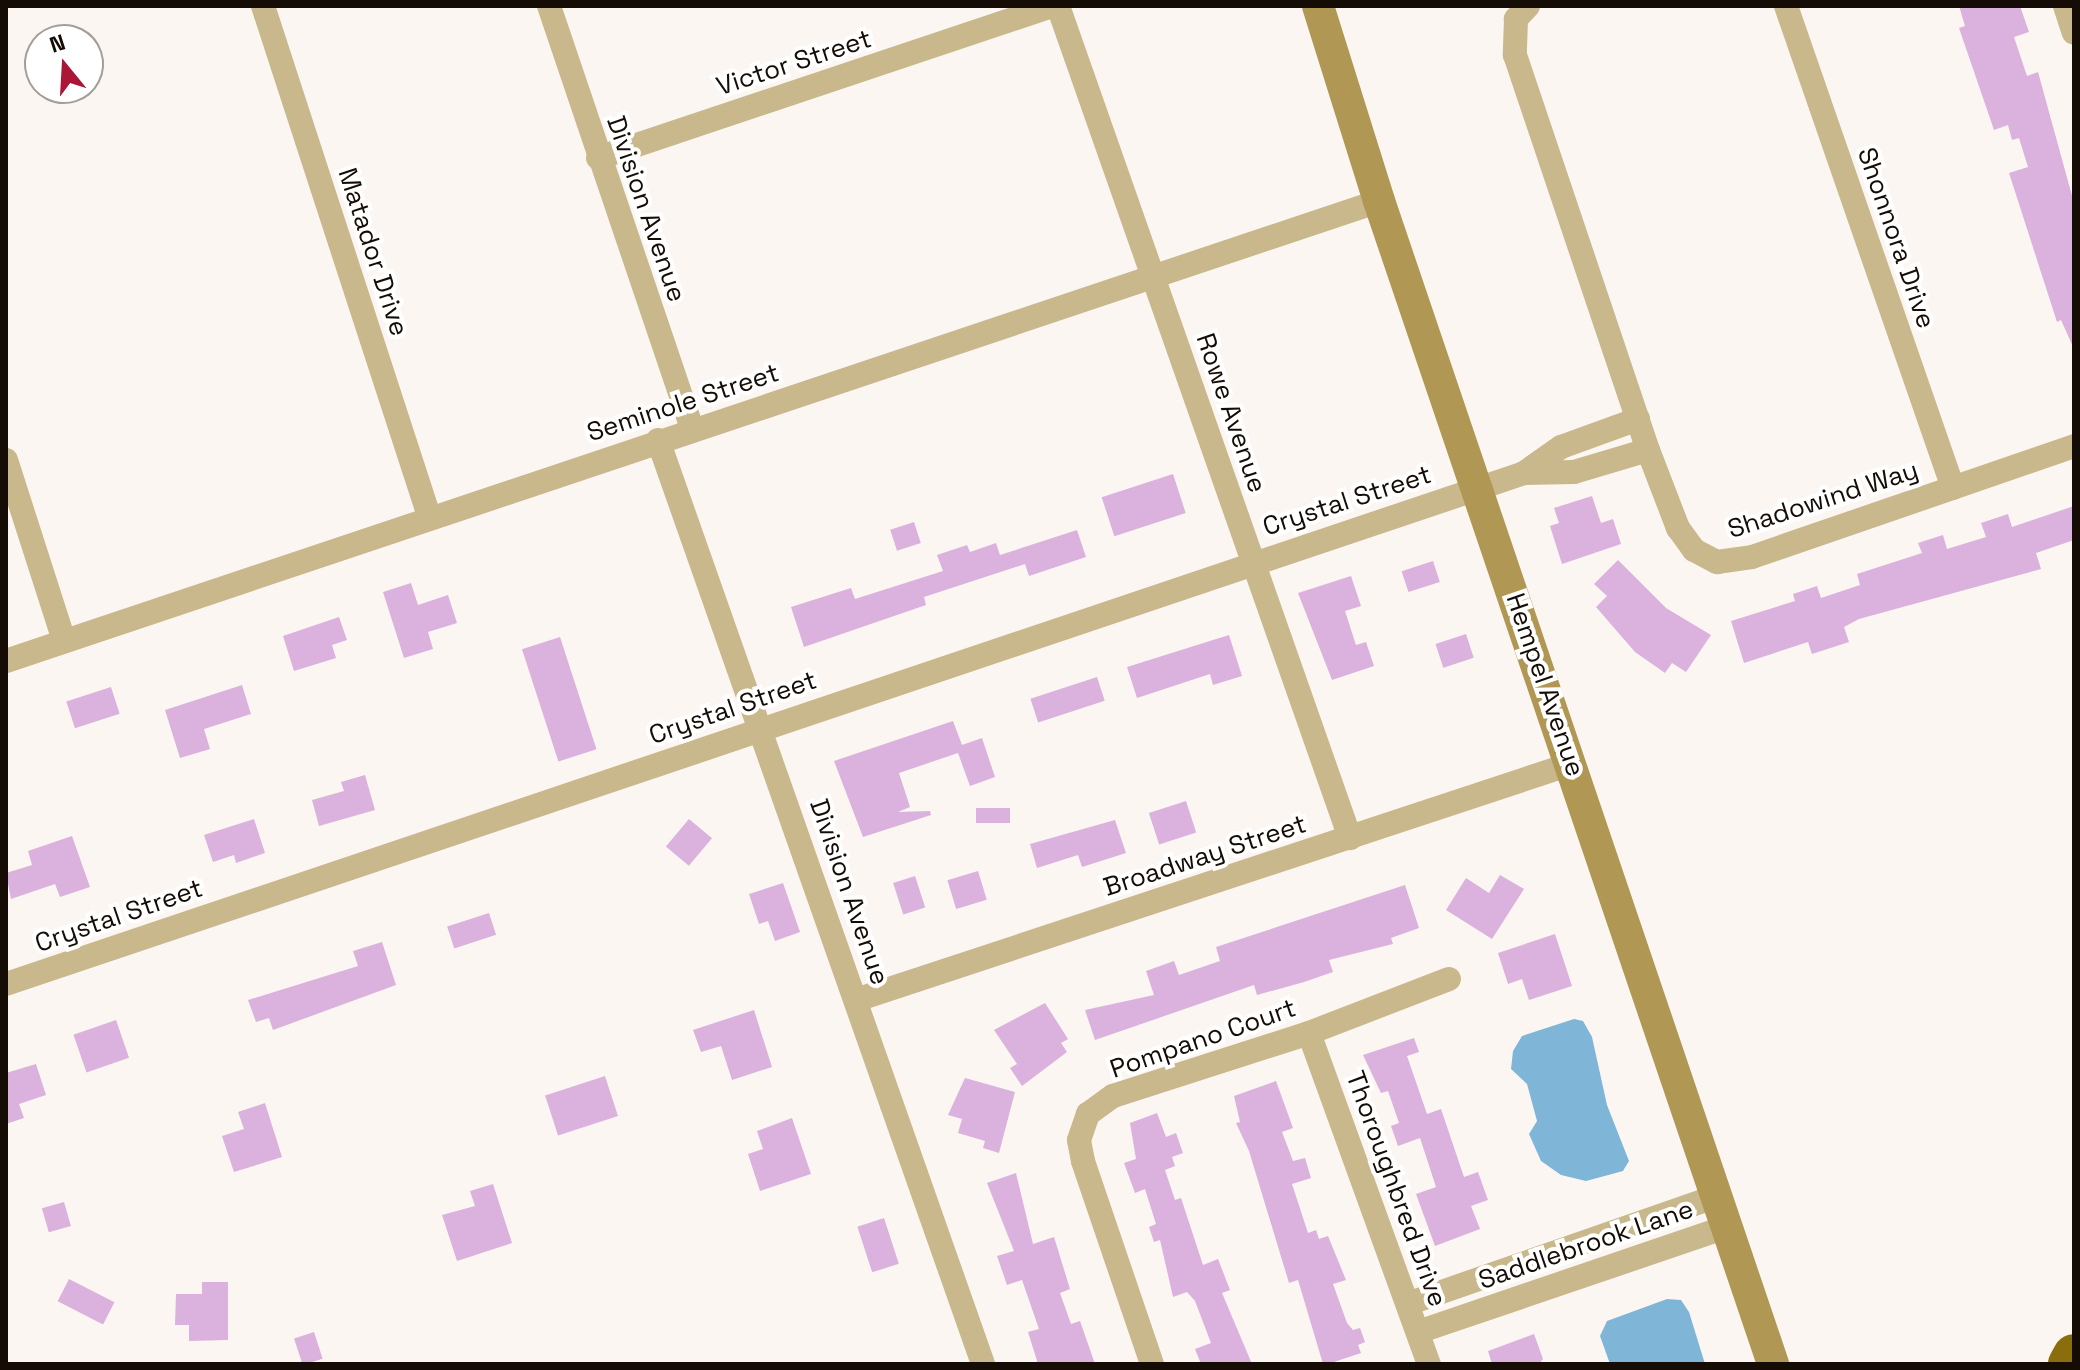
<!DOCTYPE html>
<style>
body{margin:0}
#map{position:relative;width:2080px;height:1370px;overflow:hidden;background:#fbf6f2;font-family:"Space Grotesk",sans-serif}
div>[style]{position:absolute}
.water>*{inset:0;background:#7fb6d8}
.building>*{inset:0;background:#dbb1dd;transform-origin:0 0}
.street>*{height:24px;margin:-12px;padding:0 12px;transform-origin:12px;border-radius:12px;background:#c8b88c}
.secondary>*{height:32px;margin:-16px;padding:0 16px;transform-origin:16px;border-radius:16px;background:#b09854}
.highway>*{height:42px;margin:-21px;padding:0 21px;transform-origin:21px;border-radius:21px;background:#8a6e0d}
span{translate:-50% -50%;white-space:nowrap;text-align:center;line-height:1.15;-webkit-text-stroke:8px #fff;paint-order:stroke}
.street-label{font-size:26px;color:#140c05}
.frame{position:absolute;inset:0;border:8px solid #140c05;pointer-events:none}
.north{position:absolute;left:24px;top:24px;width:80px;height:80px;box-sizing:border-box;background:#fff;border:2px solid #a19e9b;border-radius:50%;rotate:342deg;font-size:22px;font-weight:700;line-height:32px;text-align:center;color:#140c05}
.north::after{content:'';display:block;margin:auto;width:28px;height:36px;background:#ab1536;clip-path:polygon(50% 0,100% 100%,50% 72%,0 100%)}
</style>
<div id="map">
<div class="water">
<div style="clip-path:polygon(1574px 1019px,1583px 1021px,1592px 1037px,1607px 1105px,1629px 1161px,1623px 1171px,1586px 1181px,1561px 1175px,1541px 1161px,1529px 1134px,1537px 1121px,1527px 1084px,1511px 1069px,1513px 1051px,1522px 1036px)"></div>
<div style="clip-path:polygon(1667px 1299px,1681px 1300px,1689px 1312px,1705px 1364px,1610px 1364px,1600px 1336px,1607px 1321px)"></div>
</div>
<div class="building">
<div style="clip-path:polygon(1959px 6px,2020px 6px,2029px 32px,2014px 37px,2027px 76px,2038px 72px,2074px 203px,2074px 349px,2061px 320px,2057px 322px,2009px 173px,2028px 167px,2019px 138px,2012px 140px,2008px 125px,1994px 130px,1959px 28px,1965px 26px)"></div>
<div style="left:1173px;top:474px;width:41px;height:75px;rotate:72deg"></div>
<div style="clip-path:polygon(1592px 496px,1601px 523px,1613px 519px,1621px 544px,1562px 564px,1550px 526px,1559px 523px,1554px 508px)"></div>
<div style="clip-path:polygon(2074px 506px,2074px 540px,2036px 553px,2041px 569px,1859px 619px,1844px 627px,1849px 642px,1812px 654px,1808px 642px,1744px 663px,1731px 621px,1795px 601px,1793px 594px,1817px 586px,1821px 598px,1860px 585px,1857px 574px,1922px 553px,1918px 543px,1943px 535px,1947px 549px,1986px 537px,1981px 523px,2008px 514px,2012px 527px)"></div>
<div style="left:914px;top:522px;width:22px;height:25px;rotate:72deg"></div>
<div style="clip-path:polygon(1077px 530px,1086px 557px,1029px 576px,1025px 564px,924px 597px,926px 605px,804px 647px,791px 607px,851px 588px,855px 599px,943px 571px,937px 555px,967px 545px,970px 552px,996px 543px,1000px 555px)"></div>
<div style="clip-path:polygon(1618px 560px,1666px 608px,1711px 635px,1686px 672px,1672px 663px,1665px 673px,1635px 652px,1596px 607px,1607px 596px,1594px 584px)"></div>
<div style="left:1433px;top:561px;width:22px;height:33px;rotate:72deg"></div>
<div style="clip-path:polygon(1351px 576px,1361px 606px,1345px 611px,1356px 645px,1366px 642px,1374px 666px,1332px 680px,1298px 593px)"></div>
<div style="clip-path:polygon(411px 583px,418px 605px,448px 595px,457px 623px,428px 632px,433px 649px,404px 658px,383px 592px)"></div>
<div style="clip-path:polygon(339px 617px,347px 640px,332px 645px,336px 658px,294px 671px,283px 636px)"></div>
<div style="left:1466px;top:634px;width:25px;height:32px;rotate:72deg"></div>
<div style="clip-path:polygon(1229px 635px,1242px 676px,1213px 685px,1210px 674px,1137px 698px,1127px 667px)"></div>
<div style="left:560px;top:637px;width:118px;height:40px;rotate:72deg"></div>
<div style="left:1097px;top:677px;width:25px;height:70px;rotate:72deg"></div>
<div style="clip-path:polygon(242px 685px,251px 714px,204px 729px,210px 749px,180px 758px,165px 710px)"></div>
<div style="left:111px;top:687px;width:28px;height:47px;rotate:72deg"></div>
<div style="clip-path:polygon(953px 721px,962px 745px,982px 738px,995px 777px,970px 786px,958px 753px,899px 773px,910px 807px,898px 812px,930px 811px,931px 815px,863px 837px,834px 761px)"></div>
<div style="clip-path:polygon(365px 775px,375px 810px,319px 826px,312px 800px,344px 791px,341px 782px)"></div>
<div style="left:1186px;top:801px;width:33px;height:39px;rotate:72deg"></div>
<div style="left:1010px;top:808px;width:15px;height:34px;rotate:90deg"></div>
<div style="clip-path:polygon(254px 819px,265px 853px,236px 863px,234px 855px,213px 862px,204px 835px)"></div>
<div style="left:689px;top:819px;width:30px;height:36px;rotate:40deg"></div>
<div style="clip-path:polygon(1115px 820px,1126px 853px,1082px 867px,1078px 855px,1037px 868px,1030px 844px)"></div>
<div style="clip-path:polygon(72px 836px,90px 887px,60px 897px,55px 884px,11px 899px,6px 873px,32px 865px,28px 851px)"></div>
<div style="left:978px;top:871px;width:30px;height:32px;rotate:73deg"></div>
<div style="clip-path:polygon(1500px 875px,1524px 889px,1492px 939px,1446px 910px,1466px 878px,1489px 893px)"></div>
<div style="left:915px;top:876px;width:33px;height:23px;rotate:72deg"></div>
<div style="clip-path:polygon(783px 883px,800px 932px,775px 941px,768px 921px,759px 924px,749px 894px)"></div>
<div style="clip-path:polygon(1405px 885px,1419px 928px,1391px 938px,1393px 944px,1329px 960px,1333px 972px,1304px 982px,1257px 995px,1254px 985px,1095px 1040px,1085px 1010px,1154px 995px,1146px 971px,1174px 961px,1179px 975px,1220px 961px,1216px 947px)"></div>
<div style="left:489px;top:913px;width:23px;height:44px;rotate:72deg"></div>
<div style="clip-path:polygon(1555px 934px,1572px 986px,1529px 1000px,1522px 979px,1508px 984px,1498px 953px)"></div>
<div style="clip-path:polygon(382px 942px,396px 985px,273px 1030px,269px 1018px,256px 1022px,248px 1000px,358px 966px,353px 951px)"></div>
<div style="clip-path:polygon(1045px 1003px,1068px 1039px,1061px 1043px,1067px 1052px,1022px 1086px,1010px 1068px,1017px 1064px,994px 1030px)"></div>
<div style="clip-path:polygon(754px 1010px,772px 1067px,732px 1080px,721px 1046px,701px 1052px,693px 1030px)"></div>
<div style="left:116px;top:1020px;width:40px;height:45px;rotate:71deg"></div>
<div style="clip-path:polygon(1414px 1038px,1419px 1052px,1407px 1056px,1427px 1114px,1441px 1109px,1464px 1177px,1478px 1172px,1488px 1200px,1471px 1206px,1480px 1229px,1435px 1246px,1416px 1194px,1436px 1187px,1420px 1138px,1398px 1146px,1391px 1126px,1399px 1123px,1388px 1091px,1381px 1093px,1363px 1055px)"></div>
<div style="clip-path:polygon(36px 1064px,46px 1095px,19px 1104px,24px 1118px,6px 1124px,6px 1073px)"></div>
<div style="left:605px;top:1076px;width:42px;height:63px;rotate:72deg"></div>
<div style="clip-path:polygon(965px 1078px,1015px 1092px,999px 1153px,983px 1148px,985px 1141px,958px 1133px,962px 1119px,948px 1115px)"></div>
<div style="clip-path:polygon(1276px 1081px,1293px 1128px,1282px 1132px,1293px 1161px,1305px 1158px,1311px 1178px,1292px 1184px,1308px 1233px,1316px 1230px,1319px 1239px,1328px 1236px,1346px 1280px,1333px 1284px,1347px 1323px,1353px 1330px,1360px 1328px,1365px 1342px,1358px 1345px,1361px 1353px,1328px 1364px,1323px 1364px,1298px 1280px,1289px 1283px,1249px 1151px,1236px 1123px,1240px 1122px,1234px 1096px)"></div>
<div style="clip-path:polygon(265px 1103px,282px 1157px,234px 1172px,222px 1136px,244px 1129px,238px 1112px)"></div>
<div style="clip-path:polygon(1157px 1113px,1166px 1137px,1176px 1133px,1183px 1153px,1172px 1157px,1175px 1166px,1165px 1170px,1175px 1200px,1181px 1198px,1203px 1265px,1218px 1259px,1230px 1290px,1222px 1293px,1252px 1364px,1201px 1364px,1195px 1349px,1211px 1343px,1195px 1301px,1187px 1292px,1173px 1297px,1160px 1240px,1154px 1242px,1149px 1227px,1156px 1224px,1145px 1189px,1135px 1193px,1124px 1163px,1136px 1159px,1130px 1123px)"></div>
<div style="clip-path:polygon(792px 1118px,811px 1174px,760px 1191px,748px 1154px,763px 1149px,757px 1131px)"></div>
<div style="clip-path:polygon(1016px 1173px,1033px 1244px,1054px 1237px,1070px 1289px,1060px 1293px,1071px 1324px,1080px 1321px,1095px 1364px,1038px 1364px,1028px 1332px,1039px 1329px,1022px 1280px,1007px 1285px,997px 1256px,1014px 1251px,987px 1183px)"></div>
<div style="clip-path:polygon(493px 1184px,512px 1243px,457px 1261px,442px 1215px,475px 1206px,470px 1191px)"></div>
<div style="left:64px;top:1202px;width:25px;height:23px;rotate:74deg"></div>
<div style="left:884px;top:1218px;width:48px;height:28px;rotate:72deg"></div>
<div style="left:69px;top:1279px;width:51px;height:25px;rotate:27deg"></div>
<div style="clip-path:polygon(202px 1282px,228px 1282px,228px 1340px,189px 1341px,189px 1325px,175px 1325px,176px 1294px,202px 1294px)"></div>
<div style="left:314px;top:1332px;width:28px;height:21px;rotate:72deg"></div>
<div style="clip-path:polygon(1534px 1334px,1543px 1359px,1539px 1364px,1492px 1364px,1488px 1351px)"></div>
</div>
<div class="street">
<div style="left:263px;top:6px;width:536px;rotate:71.97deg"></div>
<div style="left:549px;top:6px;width:447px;rotate:71.3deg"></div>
<div style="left:1058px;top:6px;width:882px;rotate:70.66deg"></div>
<div style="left:1528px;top:6px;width:18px;rotate:133deg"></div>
<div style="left:1516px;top:19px;width:36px;rotate:92deg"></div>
<div style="left:1515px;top:55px;width:417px;rotate:71.4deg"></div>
<div style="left:1648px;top:450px;width:84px;rotate:69deg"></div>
<div style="left:1678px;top:528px;width:27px;rotate:54deg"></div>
<div style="left:1694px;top:550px;width:26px;rotate:28deg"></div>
<div style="left:1717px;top:562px;width:35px;rotate:-8deg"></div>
<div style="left:1752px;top:557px;width:341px;rotate:-19deg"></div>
<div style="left:1786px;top:6px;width:510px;rotate:70.89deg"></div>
<div style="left:2065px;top:6px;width:28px;rotate:72deg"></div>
<div style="left:598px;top:158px;width:480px;rotate:-18.5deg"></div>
<div style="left:658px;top:440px;width:979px;rotate:70.62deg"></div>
<div style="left:6px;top:460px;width:190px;rotate:72.2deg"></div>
<div style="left:1524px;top:473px;width:50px;rotate:-1.1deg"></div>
<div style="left:1574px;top:472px;width:77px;rotate:-16.6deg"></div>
<div style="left:6px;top:661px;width:1448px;rotate:-18.52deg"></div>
<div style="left:6px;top:984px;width:1602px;rotate:-18.6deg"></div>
<div style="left:1524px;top:473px;width:45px;rotate:-35.1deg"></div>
<div style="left:1561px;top:447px;width:82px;rotate:-20deg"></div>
<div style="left:856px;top:1000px;width:753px;rotate:-18.27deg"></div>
<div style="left:1309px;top:1033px;width:352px;rotate:70.1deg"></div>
<div style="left:1410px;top:1303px;width:325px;rotate:-19.2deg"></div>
<div style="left:1418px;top:1332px;width:326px;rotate:-18.8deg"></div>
<div style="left:1152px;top:1364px;width:214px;rotate:-108.8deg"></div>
<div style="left:1083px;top:1161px;width:21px;rotate:-101deg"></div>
<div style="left:1079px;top:1140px;width:28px;rotate:-71deg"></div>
<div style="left:1088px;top:1114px;width:31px;rotate:-36deg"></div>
<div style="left:1113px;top:1096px;width:206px;rotate:-17.8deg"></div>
<div style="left:1309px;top:1033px;width:150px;rotate:-21.1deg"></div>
</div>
<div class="secondary">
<div style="left:1318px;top:6px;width:204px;rotate:72.6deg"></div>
<div style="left:1379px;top:201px;width:1228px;rotate:71.28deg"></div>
</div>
<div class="highway">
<div style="left:2069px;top:1364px;width:10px;rotate:-61deg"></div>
</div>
<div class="street-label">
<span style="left:794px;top:63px;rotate:-18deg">Victor Street</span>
<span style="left:646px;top:209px;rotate:71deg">Division Avenue</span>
<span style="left:1896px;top:238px;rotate:71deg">Shonnora Drive</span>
<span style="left:373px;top:252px;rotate:72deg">Matador Drive</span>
<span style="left:683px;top:403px;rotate:-18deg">Seminole Street</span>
<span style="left:1231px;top:413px;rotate:71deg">Rowe Avenue</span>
<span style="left:1823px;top:500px;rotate:-18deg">Shadowind Way</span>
<span style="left:1347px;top:501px;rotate:-18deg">Crystal Street</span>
<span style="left:1545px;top:685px;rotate:71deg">Hempel Avenue</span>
<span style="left:733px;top:708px;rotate:-19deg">Crystal Street</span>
<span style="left:1205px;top:856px;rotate:-18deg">Broadway Street</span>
<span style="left:849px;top:892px;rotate:71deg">Division Avenue</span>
<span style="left:119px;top:916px;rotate:-19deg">Crystal Street</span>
<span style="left:1203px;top:1039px;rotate:-19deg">Pompano Court</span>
<span style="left:1396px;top:1189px;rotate:70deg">Thoroughbred Drive</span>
<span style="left:1586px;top:1245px;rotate:-19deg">Saddlebrook Lane</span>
</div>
<div class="frame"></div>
<div class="north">N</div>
</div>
